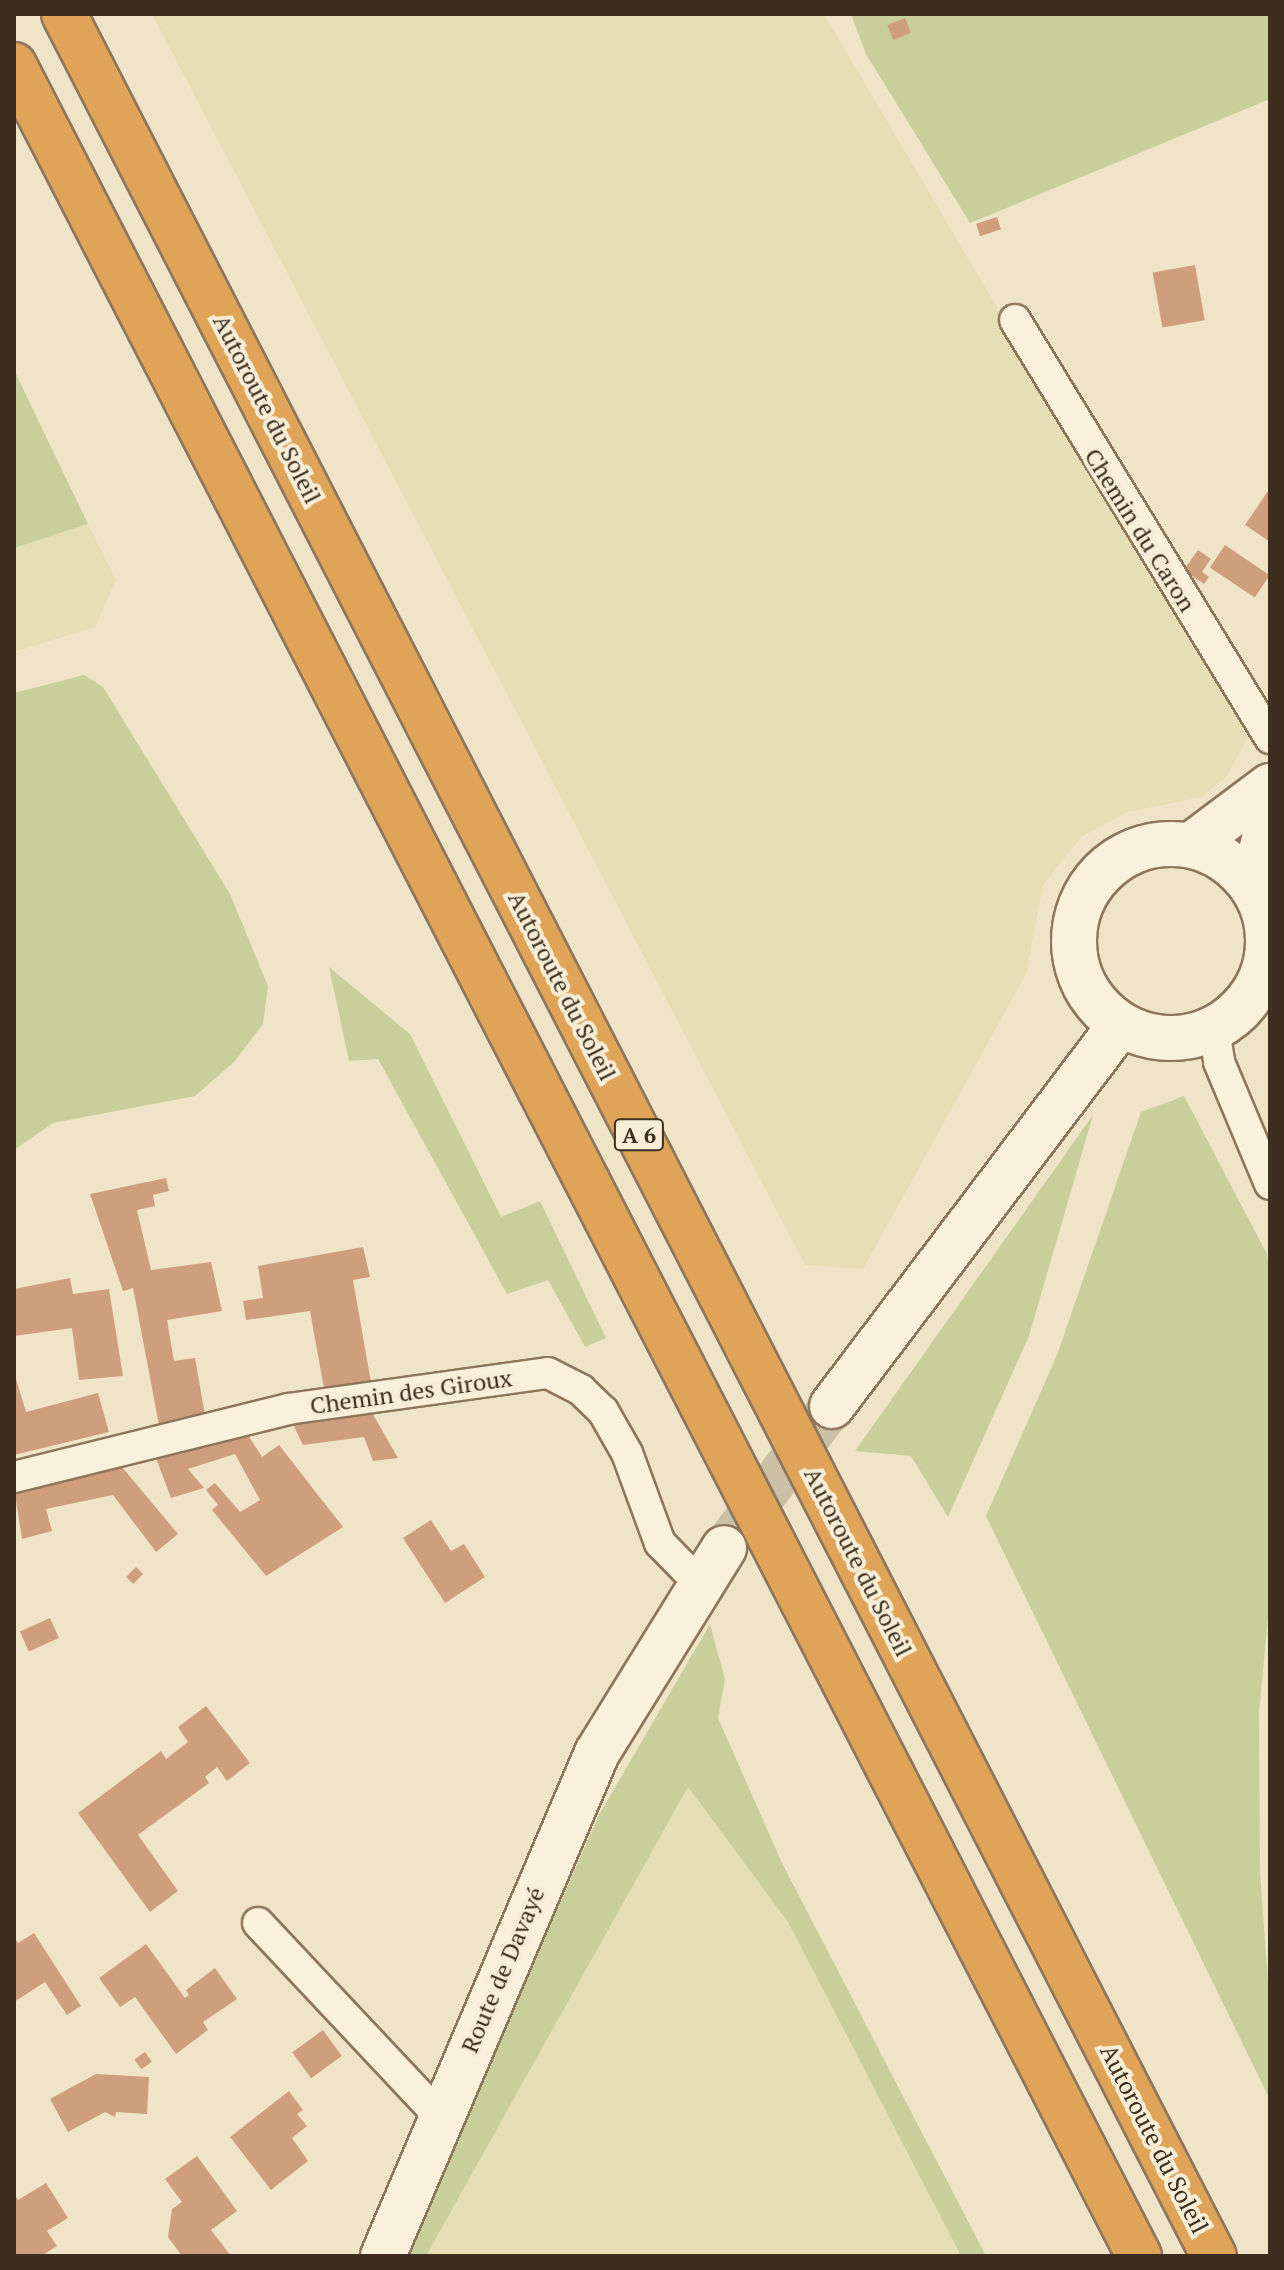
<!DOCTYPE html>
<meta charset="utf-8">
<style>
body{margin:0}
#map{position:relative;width:1284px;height:2270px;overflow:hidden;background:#f0e4c8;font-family:"PT Serif",serif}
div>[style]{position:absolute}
.farmland>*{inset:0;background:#e6deb5}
.green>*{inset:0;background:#c9cf9b}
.building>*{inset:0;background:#cf9f7d;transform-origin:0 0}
.secondary-tunnel>*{height:44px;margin-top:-22px;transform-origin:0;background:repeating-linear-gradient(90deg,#ccc0a6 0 44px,transparent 0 66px)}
.roads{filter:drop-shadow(2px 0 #8d765c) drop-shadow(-2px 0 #8d765c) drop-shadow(0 2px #8d765c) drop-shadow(0 -2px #8d765c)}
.street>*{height:30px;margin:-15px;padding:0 15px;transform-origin:15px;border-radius:15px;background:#faf1dc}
.secondary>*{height:44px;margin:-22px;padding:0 22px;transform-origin:22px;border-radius:22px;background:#faf1dc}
.secondary>.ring{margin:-22px;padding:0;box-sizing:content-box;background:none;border:44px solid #faf1dc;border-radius:50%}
.highway>*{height:44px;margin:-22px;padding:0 22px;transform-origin:22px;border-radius:22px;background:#e0a458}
span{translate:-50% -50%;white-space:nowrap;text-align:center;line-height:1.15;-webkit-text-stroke:8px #f7eed8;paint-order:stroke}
.shield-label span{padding:2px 6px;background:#f7eed8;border:2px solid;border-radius:6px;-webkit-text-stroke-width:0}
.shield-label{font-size:22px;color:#3d2e20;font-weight:700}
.street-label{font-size:24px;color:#3d2e20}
.frame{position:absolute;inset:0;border:16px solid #3d2e20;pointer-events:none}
</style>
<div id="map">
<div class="farmland">
<div style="clip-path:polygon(152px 14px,824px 14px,1249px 735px,1227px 776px,1202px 797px,1128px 812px,1081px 837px,1043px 885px,1026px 974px,863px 1269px,805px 1265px)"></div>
<div style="clip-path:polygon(88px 524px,116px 580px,95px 627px,14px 652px,14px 548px)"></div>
<div style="clip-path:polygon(688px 1787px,788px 1922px,961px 2256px,426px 2256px)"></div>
</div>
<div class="green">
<div style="clip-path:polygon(851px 14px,1270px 14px,1270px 99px,970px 223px,866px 54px)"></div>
<div style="clip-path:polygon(14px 370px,88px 524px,14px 548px)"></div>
<div style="clip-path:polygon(84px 675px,103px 687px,230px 894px,268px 986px,263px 1024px,235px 1061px,195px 1096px,53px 1123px,14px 1150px,14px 693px)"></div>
<div style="clip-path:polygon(329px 967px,410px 1034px,501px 1217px,540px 1201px,606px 1338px,585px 1347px,548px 1280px,507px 1294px,378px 1059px,349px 1061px)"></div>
<div style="clip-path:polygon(1184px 1096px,1267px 1254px,1270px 1277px,1270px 1597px,1259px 1713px,1260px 1871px,1270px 2010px,1270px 2100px,986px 1516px,1057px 1355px,1141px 1112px)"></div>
<div style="clip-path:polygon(1093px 1115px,1029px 1336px,948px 1517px,911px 1456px,855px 1451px)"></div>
<div style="clip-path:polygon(710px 1624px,725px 1679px,718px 1718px,782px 1863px,986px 2256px,961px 2256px,788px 1922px,688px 1787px,426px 2256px,404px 2256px,599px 1815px)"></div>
</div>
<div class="building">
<div style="left:905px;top:18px;width:16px;height:19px;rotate:68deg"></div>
<div style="left:997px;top:217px;width:13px;height:22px;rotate:72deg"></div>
<div style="left:1195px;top:265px;width:56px;height:43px;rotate:80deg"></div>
<div style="clip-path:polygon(1270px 488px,1270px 542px,1245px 525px)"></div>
<div style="left:1225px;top:545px;width:54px;height:27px;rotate:34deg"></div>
<div style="clip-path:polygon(1198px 550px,1211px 559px,1202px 572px,1209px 577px,1204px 584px,1184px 570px)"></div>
<div style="clip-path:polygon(166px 1178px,169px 1191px,153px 1195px,155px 1206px,137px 1210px,151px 1270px,211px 1262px,222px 1311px,167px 1320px,174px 1361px,195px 1358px,205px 1415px,159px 1425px,133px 1288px,123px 1291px,90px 1194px)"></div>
<div style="clip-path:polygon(363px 1247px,370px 1277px,353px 1280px,372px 1388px,325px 1394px,310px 1311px,246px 1320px,243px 1301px,263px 1298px,258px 1266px)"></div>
<div style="clip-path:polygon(70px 1278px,73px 1294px,109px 1289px,123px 1376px,79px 1380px,72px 1328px,14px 1336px,14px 1289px)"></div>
<div style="clip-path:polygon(14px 1372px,26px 1412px,98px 1393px,109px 1432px,14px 1455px)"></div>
<div style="clip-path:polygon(367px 1404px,398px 1458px,373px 1461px,364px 1437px,303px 1445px,289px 1416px)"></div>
<div style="clip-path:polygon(241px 1424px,262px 1457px,279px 1445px,343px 1527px,266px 1576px,212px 1510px,218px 1505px,206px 1490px,215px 1483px,240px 1512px,260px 1500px,235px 1454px,188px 1469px,204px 1488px,171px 1498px,153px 1450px)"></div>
<div style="clip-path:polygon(117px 1461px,178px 1534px,156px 1552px,113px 1495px,46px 1509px,52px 1531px,22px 1539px,14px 1488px)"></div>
<div style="clip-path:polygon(431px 1520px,451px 1551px,464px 1544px,485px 1577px,445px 1603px,403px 1538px)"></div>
<div style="left:136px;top:1567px;width:10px;height:14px;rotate:45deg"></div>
<div style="left:50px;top:1618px;width:22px;height:33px;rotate:66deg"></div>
<div style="clip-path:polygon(206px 1706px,250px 1763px,227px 1781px,217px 1767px,205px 1777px,209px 1783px,138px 1835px,178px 1891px,150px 1912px,78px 1813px,161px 1751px,166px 1759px,188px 1742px,178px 1727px)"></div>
<div style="clip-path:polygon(34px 1933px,81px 2006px,67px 2015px,45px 1982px,14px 2002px,14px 1937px,18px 1943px)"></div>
<div style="clip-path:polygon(146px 1944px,185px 1998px,189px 1995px,186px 1990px,215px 1968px,237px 1999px,203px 2022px,208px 2030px,176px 2054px,135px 1997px,120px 2007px,99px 1978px)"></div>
<div style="left:323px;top:2030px;width:32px;height:38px;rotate:54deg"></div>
<div style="left:145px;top:2052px;width:12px;height:13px;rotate:55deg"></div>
<div style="clip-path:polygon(96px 2074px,149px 2077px,147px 2114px,116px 2112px,115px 2117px,105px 2112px,68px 2132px,50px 2099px)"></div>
<div style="clip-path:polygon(289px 2091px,303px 2110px,297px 2114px,307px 2126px,292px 2138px,308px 2161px,271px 2190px,230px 2137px)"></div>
<div style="clip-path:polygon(197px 2156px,237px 2211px,211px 2230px,231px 2256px,182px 2256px,168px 2237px,172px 2209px,182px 2202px,165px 2179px)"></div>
<div style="clip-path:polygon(46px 2183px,68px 2218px,47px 2231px,57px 2246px,41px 2256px,14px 2256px,14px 2193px,18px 2200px)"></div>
</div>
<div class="secondary-tunnel">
<div style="left:724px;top:1548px;width:178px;rotate:-52.7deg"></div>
</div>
<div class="roads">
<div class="street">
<div style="left:1015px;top:320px;width:490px;rotate:58.6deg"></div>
<div style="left:1269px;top:950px;width:1px"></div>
<div style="left:1214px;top:1029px;width:33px;rotate:81deg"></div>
<div style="left:1219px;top:1062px;width:132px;rotate:67.3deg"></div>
<div style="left:14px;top:1477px;width:282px;rotate:-13.9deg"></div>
<div style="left:288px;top:1409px;width:262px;rotate:-7.9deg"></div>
<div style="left:548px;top:1373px;width:37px;rotate:27deg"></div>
<div style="left:581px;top:1390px;width:30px;rotate:44deg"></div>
<div style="left:603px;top:1411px;width:48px;rotate:60.3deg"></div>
<div style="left:627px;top:1453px;width:96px;rotate:69.9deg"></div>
<div style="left:660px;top:1543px;width:57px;rotate:45.7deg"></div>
<div style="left:258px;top:1923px;width:267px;rotate:46.8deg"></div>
</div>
<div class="secondary">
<div class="ring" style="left:1074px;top:844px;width:150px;height:150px"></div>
<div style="left:1191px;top:845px;width:99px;rotate:-36.8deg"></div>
<div style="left:1252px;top:886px;width:72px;rotate:-75.6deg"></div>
<div style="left:832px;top:1406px;width:478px;rotate:-52.9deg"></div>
<div style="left:383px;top:2256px;width:547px;rotate:-66.95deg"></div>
<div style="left:597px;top:1753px;width:241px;rotate:-58.2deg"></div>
</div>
<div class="highway">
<div style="left:64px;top:14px;width:2520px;rotate:62.85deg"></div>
<div style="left:14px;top:65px;width:2463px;rotate:62.82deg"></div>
</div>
</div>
<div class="shield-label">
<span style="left:639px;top:1135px">A 6</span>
</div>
<div class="street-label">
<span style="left:267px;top:409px;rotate:63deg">Autoroute du Soleil</span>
<span style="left:1140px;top:530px;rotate:58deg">Chemin du Caron</span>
<span style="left:562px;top:986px;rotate:63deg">Autoroute du Soleil</span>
<span style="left:411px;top:1392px;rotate:-8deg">Chemin des Giroux</span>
<span style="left:858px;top:1562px;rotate:63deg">Autoroute du Soleil</span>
<span style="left:503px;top:1970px;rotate:-67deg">Route de Davayé</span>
<span style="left:1154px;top:2139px;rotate:63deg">Autoroute du Soleil</span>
</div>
<div class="frame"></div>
</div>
